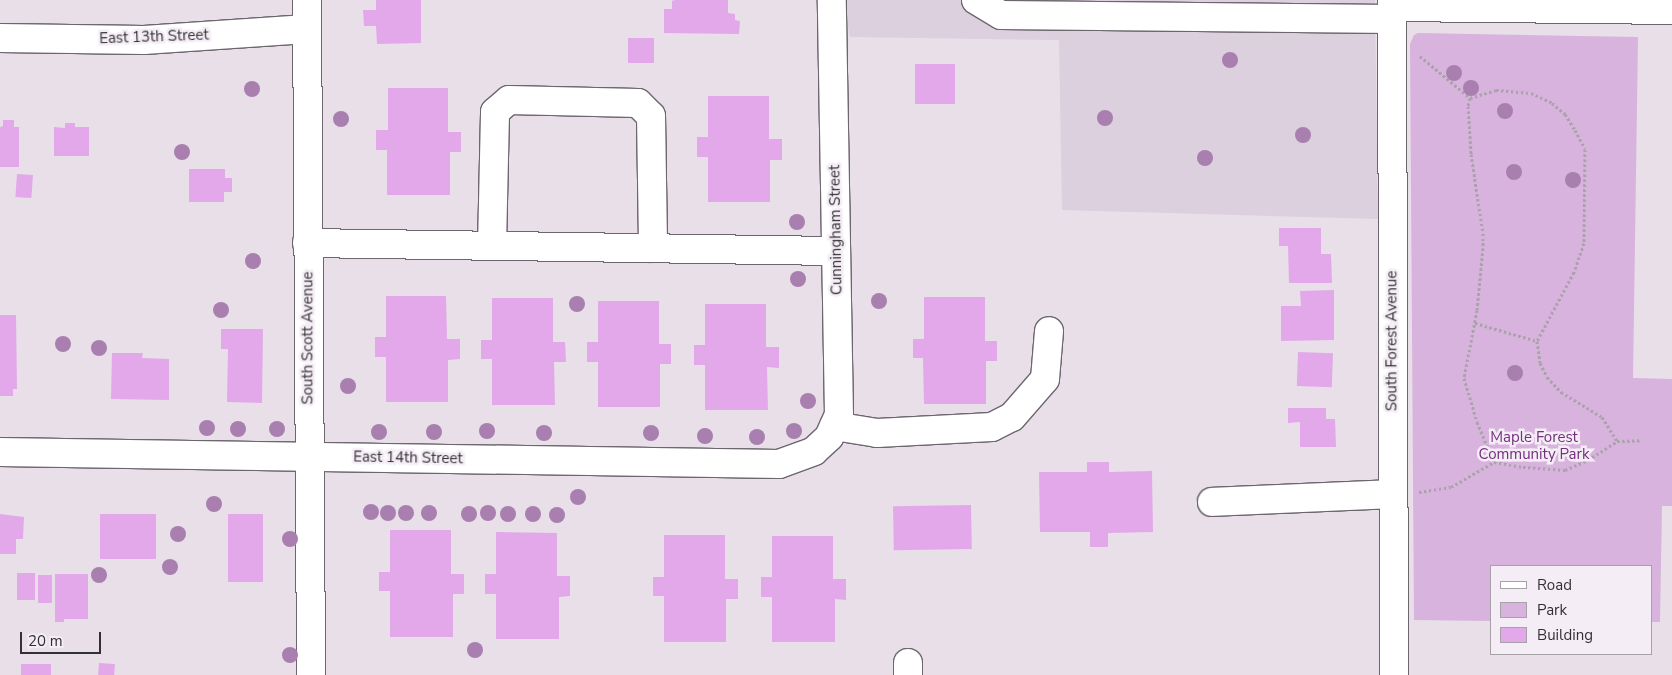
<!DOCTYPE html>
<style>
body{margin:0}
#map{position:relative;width:1672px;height:675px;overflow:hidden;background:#e8dfe9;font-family:"Nunito Sans",sans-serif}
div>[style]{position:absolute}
.built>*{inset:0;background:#dccfde}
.green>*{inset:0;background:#d8b3dd}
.building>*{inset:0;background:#e2a8e9;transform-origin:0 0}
.path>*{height:3px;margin-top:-1.5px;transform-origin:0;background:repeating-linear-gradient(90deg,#aaa3ab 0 2.5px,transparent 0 5px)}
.roads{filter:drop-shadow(1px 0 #6d666e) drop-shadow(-1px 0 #6d666e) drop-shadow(0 1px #6d666e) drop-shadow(0 -1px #6d666e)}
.minor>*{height:28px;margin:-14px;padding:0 14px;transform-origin:14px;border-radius:14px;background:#fff}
.trees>*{width:16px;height:16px;margin:-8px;border-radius:50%;background:#a87fae}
span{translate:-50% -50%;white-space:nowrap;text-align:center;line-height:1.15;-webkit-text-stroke:5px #f5edf6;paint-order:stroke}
.street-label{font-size:15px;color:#333033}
.park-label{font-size:15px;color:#73307d}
.legend{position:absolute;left:1490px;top:565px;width:162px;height:90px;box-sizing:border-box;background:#f5edf6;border:1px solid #a7a1a8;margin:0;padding:6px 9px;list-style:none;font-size:15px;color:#333033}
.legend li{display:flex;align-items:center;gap:10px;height:25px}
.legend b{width:25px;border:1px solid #a7a1a8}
.scale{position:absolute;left:20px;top:632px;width:81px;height:22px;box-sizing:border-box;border:2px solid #333033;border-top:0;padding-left:6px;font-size:15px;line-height:18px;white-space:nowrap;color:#333033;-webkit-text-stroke:4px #f5edf6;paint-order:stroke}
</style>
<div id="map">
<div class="built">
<div style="clip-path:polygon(843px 0,1375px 0,1378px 219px,1062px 210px,1059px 40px,850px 37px)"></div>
</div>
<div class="green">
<div style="clip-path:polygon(1418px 33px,1638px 37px,1633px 378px,1672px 379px,1672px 506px,1662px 506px,1660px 622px,1651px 622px,1651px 566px,1491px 566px,1491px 621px,1414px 620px,1410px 44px,1414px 35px)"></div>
</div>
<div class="building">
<div style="clip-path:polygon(376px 0,421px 0,421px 43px,377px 44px,376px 26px,364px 26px,363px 10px,376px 10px)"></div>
<div style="clip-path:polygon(675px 0,728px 0,728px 13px,735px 14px,735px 20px,740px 21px,739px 34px,664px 33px,664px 9px,672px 9px,672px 1px)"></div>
<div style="left:628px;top:38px;width:26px;height:25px"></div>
<div style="left:915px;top:64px;width:40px;height:40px"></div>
<div style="clip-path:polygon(388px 88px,448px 88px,448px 132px,461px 132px,461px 152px,450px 152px,450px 195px,387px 195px,387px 150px,376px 150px,376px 130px,388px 130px)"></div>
<div style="clip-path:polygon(708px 96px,769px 96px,769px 139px,782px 139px,782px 160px,770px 160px,770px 202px,708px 202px,708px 157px,697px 157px,697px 137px,708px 137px)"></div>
<div style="clip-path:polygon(3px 120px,14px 120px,14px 127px,19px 127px,19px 167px,0 167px,0 127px,3px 126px)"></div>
<div style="clip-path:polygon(65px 123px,75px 123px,75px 127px,89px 127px,89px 156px,54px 156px,54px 127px,65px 128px)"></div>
<div style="clip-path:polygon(189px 169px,225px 169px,225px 178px,232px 178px,232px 192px,224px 192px,224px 202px,189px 202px)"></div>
<div style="left:17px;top:174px;width:16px;height:23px;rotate:4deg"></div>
<div style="clip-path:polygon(1279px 228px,1321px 228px,1321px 254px,1331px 254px,1332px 283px,1289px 283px,1288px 246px,1279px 246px)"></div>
<div style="clip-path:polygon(1334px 290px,1334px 340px,1281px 341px,1281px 306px,1301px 306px,1300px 291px)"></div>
<div style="clip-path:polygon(386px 296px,446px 296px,447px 339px,460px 339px,460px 359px,448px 360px,448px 402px,386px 402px,386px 357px,375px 357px,375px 337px,386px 337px)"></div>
<div style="clip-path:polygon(924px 297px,985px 297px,985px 341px,997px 341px,997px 361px,986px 361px,986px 404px,924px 404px,923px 358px,913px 358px,913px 339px,924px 339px)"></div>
<div style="clip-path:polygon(492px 298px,553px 298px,553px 342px,565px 342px,566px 362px,554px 362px,555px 405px,492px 405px,492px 359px,481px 359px,481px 340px,492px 340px)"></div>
<div style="clip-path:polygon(598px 301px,659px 301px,659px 344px,671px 344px,671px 364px,660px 364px,660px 407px,598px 407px,598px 362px,587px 362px,587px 342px,598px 342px)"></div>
<div style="clip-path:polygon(705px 304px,766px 304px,766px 347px,779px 347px,779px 368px,767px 367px,768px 410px,705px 410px,705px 365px,694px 365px,694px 345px,705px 345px)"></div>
<div style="clip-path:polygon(0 315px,16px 315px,17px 389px,13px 389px,13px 396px,0 396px)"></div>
<div style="clip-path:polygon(221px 329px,263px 329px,262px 403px,227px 402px,228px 349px,221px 349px)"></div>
<div style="left:1298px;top:352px;width:35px;height:34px;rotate:2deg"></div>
<div style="clip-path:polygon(112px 353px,143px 353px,142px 358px,169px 359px,169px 400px,111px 399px)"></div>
<div style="clip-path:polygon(1288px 408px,1326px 408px,1326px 419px,1335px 419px,1336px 447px,1300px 447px,1300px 422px,1288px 423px)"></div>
<div style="clip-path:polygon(1087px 462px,1109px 462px,1109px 472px,1152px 471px,1153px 532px,1108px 533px,1108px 547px,1090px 547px,1090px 532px,1040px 532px,1039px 472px,1087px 472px)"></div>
<div style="left:971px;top:505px;width:44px;height:78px;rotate:89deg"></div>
<div style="clip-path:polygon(0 514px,24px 517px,23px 539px,16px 539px,16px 554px,0 554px)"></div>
<div style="left:100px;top:514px;width:56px;height:45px"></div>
<div style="left:228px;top:514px;width:35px;height:68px"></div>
<div style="clip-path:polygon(390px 530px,451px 530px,451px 574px,464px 574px,464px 594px,453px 594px,453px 637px,390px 637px,390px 591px,379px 591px,379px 572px,390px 572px)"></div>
<div style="clip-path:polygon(496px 532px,557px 533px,557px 576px,570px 576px,570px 596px,559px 597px,559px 639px,496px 639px,496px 594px,485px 594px,485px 574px,496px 574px)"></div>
<div style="clip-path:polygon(664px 535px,725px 535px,725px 579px,738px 579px,738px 599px,726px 599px,726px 642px,664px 642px,664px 596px,653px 596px,653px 577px,664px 577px)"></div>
<div style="clip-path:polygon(772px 536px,833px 536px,833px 579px,846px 579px,846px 600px,835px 599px,835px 642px,772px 642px,772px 597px,761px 597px,761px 577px,772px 577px)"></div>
<div style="left:35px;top:573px;width:27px;height:18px;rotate:90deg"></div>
<div style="clip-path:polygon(55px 574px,88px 574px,88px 619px,64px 619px,64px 622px,55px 622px)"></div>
<div style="left:38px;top:575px;width:14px;height:28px"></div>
<div style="left:99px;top:663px;width:16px;height:12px;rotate:4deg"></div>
<div style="left:21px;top:664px;width:30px;height:11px"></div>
</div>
<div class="path">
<div style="left:1420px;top:56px;width:65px;rotate:40deg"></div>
<div style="left:1470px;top:98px;width:27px;rotate:-17deg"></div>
<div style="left:1496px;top:90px;width:35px;rotate:5deg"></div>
<div style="left:1531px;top:93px;width:23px;rotate:25deg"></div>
<div style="left:1552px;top:103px;width:17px;rotate:40deg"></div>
<div style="left:1565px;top:114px;width:19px;rotate:58deg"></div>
<div style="left:1575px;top:130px;width:21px;rotate:62deg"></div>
<div style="left:1585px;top:149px;width:94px;rotate:90.6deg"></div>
<div style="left:1584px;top:243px;width:31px;rotate:109deg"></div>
<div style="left:1574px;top:272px;width:78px;rotate:118.2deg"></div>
<div style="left:1537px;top:341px;width:22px;rotate:82deg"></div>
<div style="left:1540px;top:363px;width:16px;rotate:63deg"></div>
<div style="left:1547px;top:377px;width:21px;rotate:47deg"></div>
<div style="left:1561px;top:392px;width:48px;rotate:31.4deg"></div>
<div style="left:1602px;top:417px;width:28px;rotate:58deg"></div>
<div style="left:1470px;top:98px;width:8px;rotate:104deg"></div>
<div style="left:1468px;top:106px;width:48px;rotate:86.4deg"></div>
<div style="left:1471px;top:154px;width:80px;rotate:81.4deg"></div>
<div style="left:1483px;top:233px;width:15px;rotate:90deg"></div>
<div style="left:1483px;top:248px;width:62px;rotate:95.5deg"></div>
<div style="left:1477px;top:310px;width:69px;rotate:100.8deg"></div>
<div style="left:1464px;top:378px;width:46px;rotate:73.5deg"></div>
<div style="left:1477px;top:422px;width:43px;rotate:67deg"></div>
<div style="left:1475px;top:323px;width:65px;rotate:16.2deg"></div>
<div style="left:1419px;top:492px;width:32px;rotate:-9deg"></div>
<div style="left:1451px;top:487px;width:50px;rotate:-30.2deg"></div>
<div style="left:1494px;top:462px;width:29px;rotate:10deg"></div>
<div style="left:1523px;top:467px;width:42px;rotate:4.1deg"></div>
<div style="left:1565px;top:470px;width:25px;rotate:-23deg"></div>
<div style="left:1588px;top:460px;width:35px;rotate:-33deg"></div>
<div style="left:1617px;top:441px;width:24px;rotate:-2deg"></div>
</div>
<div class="roads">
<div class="minor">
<div style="left:307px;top:0;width:675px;rotate:89.66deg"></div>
<div style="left:976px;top:0;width:29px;rotate:31deg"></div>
<div style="left:1001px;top:15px;width:391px;rotate:0.6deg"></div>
<div style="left:1392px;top:0;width:675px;rotate:89.83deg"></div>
<div style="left:1392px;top:7px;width:280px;rotate:0.6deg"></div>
<div style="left:0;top:38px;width:144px;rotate:0.8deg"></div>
<div style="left:144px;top:40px;width:163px;rotate:-3.9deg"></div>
<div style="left:307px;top:243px;width:529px;rotate:0.87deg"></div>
<div style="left:492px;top:246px;width:134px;rotate:-88.7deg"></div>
<div style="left:495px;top:112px;width:18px;rotate:-41deg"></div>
<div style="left:509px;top:100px;width:129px;rotate:1.3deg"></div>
<div style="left:638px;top:103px;width:18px;rotate:45deg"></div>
<div style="left:651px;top:116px;width:132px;rotate:89.1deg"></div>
<div style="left:834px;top:426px;width:44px;rotate:9.2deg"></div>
<div style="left:877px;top:433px;width:115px;rotate:-3deg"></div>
<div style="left:992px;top:427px;width:22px;rotate:-27deg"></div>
<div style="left:1012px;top:417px;width:50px;rotate:-49deg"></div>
<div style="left:1045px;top:379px;width:48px;rotate:-85.2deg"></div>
<div style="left:0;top:452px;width:779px;rotate:0.88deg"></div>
<div style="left:779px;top:464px;width:37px;rotate:-20deg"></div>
<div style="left:814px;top:451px;width:21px;rotate:-43deg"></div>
<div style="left:829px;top:437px;width:24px;rotate:-66deg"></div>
<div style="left:839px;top:415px;width:415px;rotate:-91deg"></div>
<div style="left:1212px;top:502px;width:180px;rotate:-2.5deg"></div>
<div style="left:908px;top:675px;width:12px;rotate:-90deg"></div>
</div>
</div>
<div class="trees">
<div style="left:1230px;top:60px"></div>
<div style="left:1454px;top:73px"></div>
<div style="left:1471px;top:88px"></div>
<div style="left:252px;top:89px"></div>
<div style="left:1505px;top:111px"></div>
<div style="left:1105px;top:118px"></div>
<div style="left:341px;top:119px"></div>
<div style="left:1303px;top:135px"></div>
<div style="left:182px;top:152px"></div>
<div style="left:1205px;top:158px"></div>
<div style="left:1514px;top:172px"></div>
<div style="left:1573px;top:180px"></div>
<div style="left:797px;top:222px"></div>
<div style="left:253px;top:261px"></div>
<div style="left:798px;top:279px"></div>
<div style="left:879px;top:301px"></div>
<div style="left:577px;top:304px"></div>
<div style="left:221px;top:310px"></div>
<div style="left:63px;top:344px"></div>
<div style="left:99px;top:348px"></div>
<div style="left:1515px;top:373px"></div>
<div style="left:348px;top:386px"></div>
<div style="left:808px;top:401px"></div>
<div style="left:207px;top:428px"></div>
<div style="left:238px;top:429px"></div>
<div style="left:277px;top:429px"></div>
<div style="left:487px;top:431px"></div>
<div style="left:794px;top:431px"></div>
<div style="left:379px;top:432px"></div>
<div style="left:434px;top:432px"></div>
<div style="left:544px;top:433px"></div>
<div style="left:651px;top:433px"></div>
<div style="left:705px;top:436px"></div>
<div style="left:757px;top:437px"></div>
<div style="left:578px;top:497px"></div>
<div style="left:214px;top:504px"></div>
<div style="left:371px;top:512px"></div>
<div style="left:388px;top:513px"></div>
<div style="left:406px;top:513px"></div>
<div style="left:429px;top:513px"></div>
<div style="left:488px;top:513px"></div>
<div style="left:469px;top:514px"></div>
<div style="left:508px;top:514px"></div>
<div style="left:533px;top:514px"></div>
<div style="left:557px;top:515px"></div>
<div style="left:178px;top:534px"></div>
<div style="left:290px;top:539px"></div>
<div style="left:170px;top:567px"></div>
<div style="left:99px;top:575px"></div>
<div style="left:475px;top:650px"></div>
<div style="left:290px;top:655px"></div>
</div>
<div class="street-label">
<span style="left:154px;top:37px;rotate:-2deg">East 13th Street</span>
<span style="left:836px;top:230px;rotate:-91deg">Cunningham Street</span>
<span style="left:308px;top:338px;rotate:-90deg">South Scott Avenue</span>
<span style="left:1392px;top:341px;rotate:-90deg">South Forest Avenue</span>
<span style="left:408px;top:458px;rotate:1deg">East 14th Street</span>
</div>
<div class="park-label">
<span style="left:1534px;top:446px">Maple Forest<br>Community Park</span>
</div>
<ul class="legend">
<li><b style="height:6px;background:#fff"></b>Road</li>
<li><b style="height:14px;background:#d8b3dd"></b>Park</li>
<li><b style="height:14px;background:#e2a8e9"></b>Building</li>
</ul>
<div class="scale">20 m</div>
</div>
